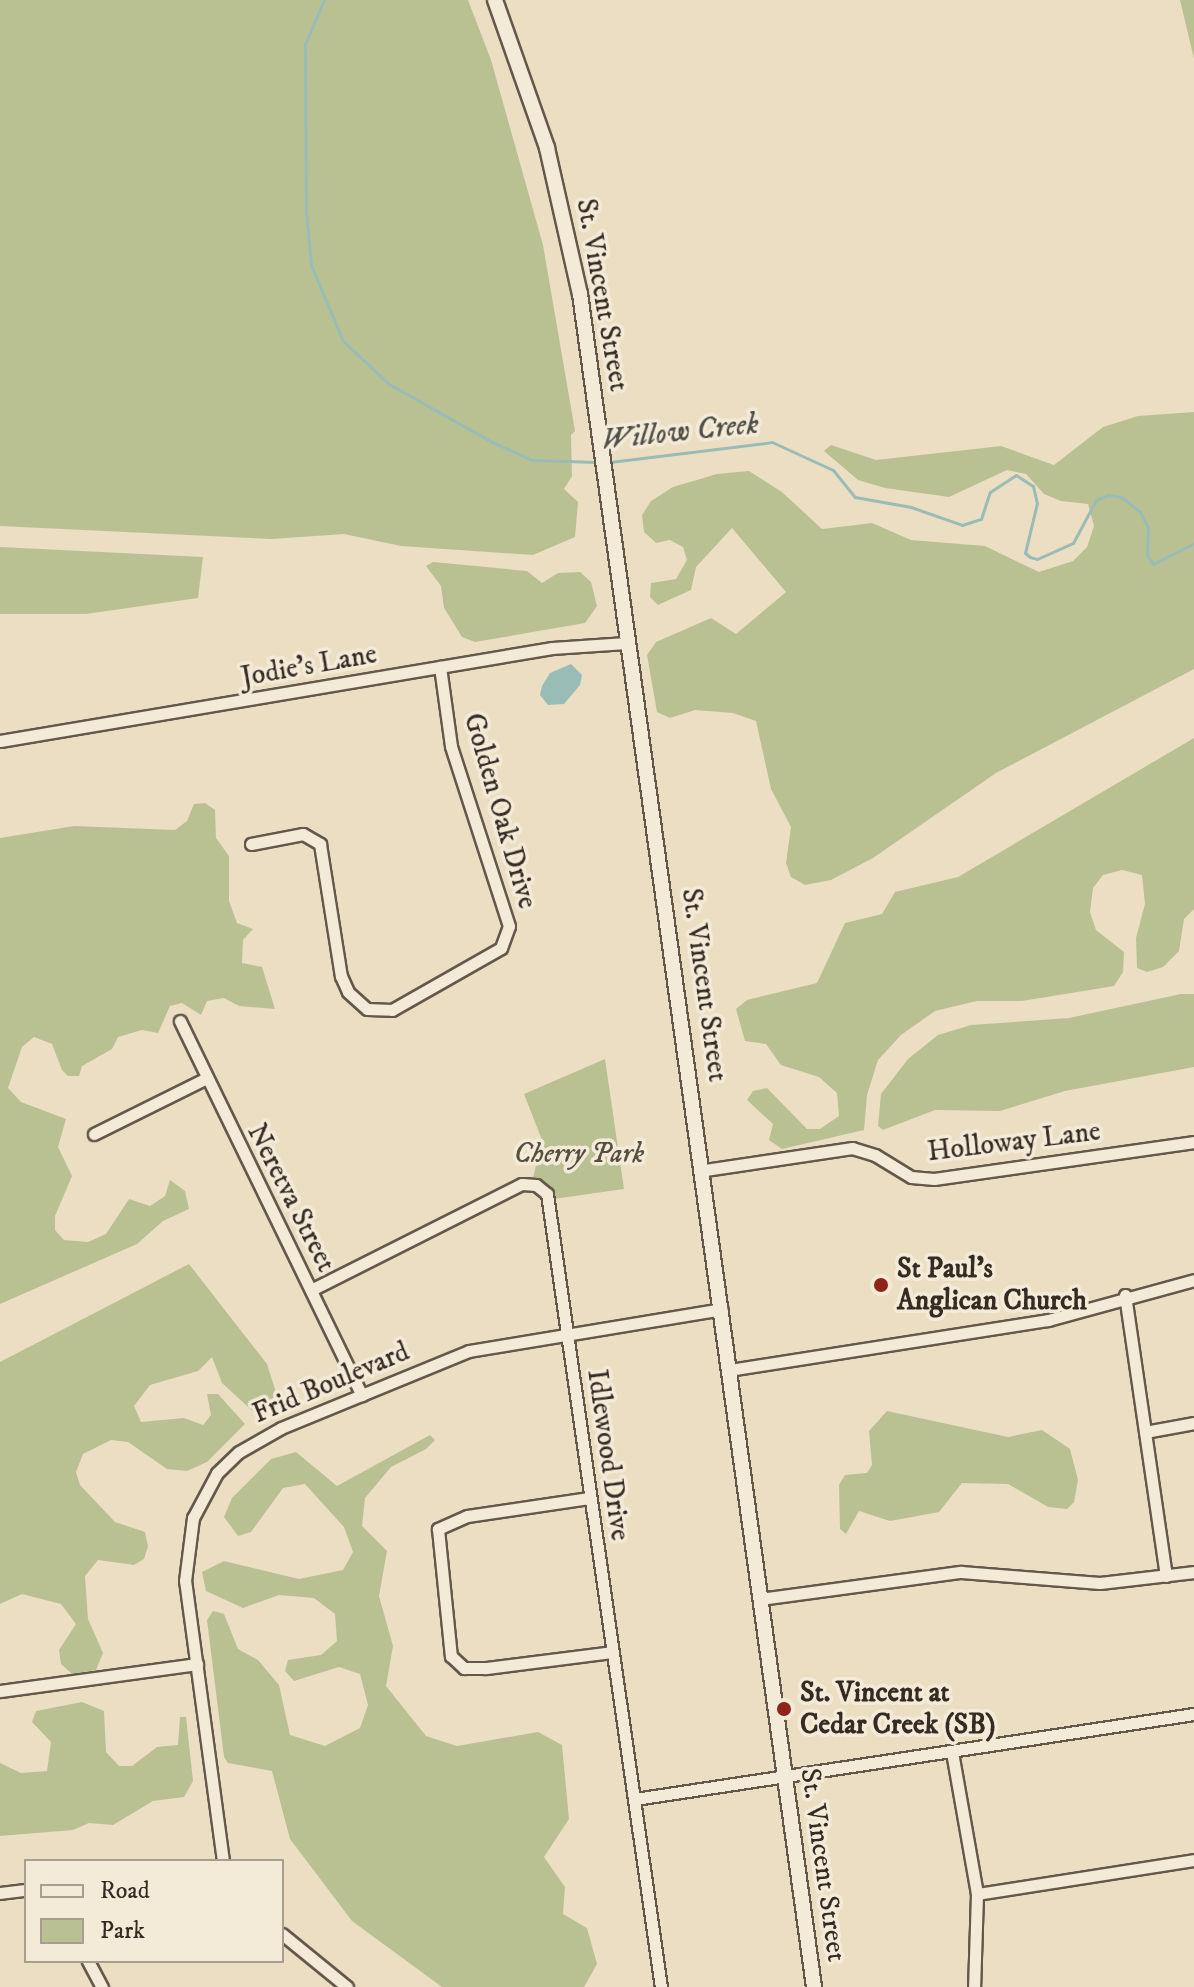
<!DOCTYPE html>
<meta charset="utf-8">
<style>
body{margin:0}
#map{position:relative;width:1194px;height:1987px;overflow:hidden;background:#ecdec3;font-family:"IM FELL DW Pica",serif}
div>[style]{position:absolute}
.green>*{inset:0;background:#b9c193}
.water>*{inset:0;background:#99bcb6}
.stream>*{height:3px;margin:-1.5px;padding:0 1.5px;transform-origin:1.5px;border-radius:1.5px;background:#99bcb6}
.roads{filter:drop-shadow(2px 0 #64584b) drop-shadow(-2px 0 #64584b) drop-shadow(0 2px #64584b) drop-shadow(0 -2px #64584b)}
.minor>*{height:11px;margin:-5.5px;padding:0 5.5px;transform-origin:5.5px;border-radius:5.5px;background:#f3ead8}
.tertiary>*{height:14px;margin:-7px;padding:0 7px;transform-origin:7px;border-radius:7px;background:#f3ead8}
.dots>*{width:22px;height:22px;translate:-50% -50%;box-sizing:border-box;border:4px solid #f3ead8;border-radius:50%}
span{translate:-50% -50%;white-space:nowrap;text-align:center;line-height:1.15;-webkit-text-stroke:7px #f3ead8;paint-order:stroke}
.street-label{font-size:28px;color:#362b23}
.park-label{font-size:28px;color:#57503f;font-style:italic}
.poi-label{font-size:28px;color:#362b23;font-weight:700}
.left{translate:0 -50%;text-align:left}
.water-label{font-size:30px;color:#4f4f48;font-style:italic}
.legend{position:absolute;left:24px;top:1859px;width:260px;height:104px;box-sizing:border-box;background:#f3ead8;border:2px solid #a79e90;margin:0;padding:10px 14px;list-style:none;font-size:24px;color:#362b23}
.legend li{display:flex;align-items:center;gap:16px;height:40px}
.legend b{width:40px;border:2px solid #a79e90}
</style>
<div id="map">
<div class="green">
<div style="clip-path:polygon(0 0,468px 0,491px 60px,543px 245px,575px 431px,571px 435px,572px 476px,564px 489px,578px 502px,575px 537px,533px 555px,401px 546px,344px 534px,272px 539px,0 526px)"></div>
<div style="clip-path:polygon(1180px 0,1194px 0,1194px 59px)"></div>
<div style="clip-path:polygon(1194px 412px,1194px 669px,996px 773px,873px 858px,831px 880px,805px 885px,791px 877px,786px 863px,791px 827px,771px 789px,756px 721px,733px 713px,695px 710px,670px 718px,657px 712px,647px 655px,656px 642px,711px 618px,736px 634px,786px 592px,732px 528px,696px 567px,691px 590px,658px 605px,650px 597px,651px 583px,676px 579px,687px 560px,683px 547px,670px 540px,656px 543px,644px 532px,642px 515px,651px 501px,673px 487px,717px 474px,749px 471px,782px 492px,822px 529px,872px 523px,911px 540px,985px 546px,1039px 572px,1073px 561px,1087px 547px,1094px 526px,1088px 504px,1061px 501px,1044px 494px,1026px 474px,1007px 470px,949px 497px,885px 488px,858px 480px,824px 451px,831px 445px,876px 460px,1001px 446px,1054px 465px,1103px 427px,1138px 416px)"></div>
<div style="clip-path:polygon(0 547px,203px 557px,198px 598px,86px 614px,0 614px)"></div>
<div style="clip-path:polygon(433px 562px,527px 571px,542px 583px,558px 573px,580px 572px,591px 582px,597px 606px,585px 623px,475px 642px,462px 637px,444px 608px,441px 586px,426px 566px)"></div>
<div style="clip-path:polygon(1194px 738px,1194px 909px,1184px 919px,1179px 951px,1163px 967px,1147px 972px,1137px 968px,1136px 938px,1145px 904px,1142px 875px,1122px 870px,1103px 875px,1093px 888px,1090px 912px,1096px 930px,1124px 952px,1123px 972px,1114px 986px,1022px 1001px,977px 1001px,935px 1011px,901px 1035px,878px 1060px,867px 1095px,864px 1130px,782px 1149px,769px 1140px,773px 1124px,747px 1100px,753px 1091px,767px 1088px,807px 1129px,820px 1129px,839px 1116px,837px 1093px,819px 1077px,781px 1065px,766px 1044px,745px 1041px,736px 1009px,747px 1000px,817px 983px,845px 923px,882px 914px,895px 892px,958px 877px)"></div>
<div style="clip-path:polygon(205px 803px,215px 810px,216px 838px,229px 856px,229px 901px,237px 923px,253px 929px,243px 940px,242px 963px,262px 967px,275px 1009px,239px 1006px,224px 998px,207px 1001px,201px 1015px,182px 1003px,170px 1006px,158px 1033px,142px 1030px,118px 1037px,112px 1049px,82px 1066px,79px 1076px,68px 1076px,62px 1070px,52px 1044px,34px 1037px,22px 1047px,8px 1088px,21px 1102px,66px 1119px,58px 1147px,72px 1176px,55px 1216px,55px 1230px,64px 1240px,88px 1242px,106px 1234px,129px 1199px,150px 1206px,165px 1196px,170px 1180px,185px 1191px,189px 1209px,163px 1221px,137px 1244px,0 1304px,0 838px,74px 826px,175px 830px,187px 821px,194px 804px)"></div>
<div style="clip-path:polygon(1181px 994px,1194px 994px,1194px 1067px,1065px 1091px,1000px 1111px,935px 1110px,883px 1130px,878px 1126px,881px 1094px,908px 1059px,938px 1035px,971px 1025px,1069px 1018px)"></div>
<div style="clip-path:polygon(605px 1059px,624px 1189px,553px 1199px,546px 1186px,533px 1178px,542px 1140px,524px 1094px)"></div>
<div style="clip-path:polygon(189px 1264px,267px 1364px,275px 1389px,273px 1410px,259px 1417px,222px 1383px,212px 1357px,198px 1371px,150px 1385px,134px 1406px,141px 1422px,184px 1418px,203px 1425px,211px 1415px,207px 1394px,218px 1394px,245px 1424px,207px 1462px,187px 1471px,167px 1469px,128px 1442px,111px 1440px,83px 1454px,76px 1472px,80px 1485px,115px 1522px,145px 1532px,148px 1546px,144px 1559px,134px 1565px,98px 1560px,85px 1576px,88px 1619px,103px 1653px,96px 1670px,72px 1674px,61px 1664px,59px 1650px,76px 1624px,61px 1604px,22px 1594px,0 1604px,0 1362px)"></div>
<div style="clip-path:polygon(887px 1411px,1008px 1437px,1042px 1430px,1070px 1449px,1078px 1480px,1074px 1502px,1067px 1509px,1048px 1507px,1008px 1484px,962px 1483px,939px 1512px,890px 1521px,859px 1511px,846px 1534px,840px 1529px,839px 1485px,845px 1475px,867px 1473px,872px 1465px,869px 1431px)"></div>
<div style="clip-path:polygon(430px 1435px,435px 1440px,426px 1449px,391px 1467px,365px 1498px,362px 1526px,387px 1551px,379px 1596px,393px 1646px,386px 1686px,426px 1736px,457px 1746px,538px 1732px,562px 1745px,569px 1819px,544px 1857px,565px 1887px,563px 1914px,587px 1928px,597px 1964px,584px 1987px,442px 1987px,352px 1921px,290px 1839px,272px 1771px,228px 1763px,224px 1757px,207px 1620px,213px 1611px,224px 1614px,238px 1649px,258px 1660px,279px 1685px,290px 1735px,325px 1746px,360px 1728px,368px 1705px,360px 1674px,339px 1667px,294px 1681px,285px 1671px,288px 1660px,321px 1655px,337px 1641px,335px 1614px,314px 1598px,279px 1595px,243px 1608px,206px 1591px,202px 1572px,224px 1561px,299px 1579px,343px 1570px,353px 1552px,344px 1527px,305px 1484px,283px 1488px,251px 1532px,238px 1536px,224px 1517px,232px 1498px,271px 1459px,296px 1452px,337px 1486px)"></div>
<div style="clip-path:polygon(82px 1702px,104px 1711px,106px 1752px,119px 1766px,132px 1766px,157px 1747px,178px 1745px,180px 1717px,186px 1717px,193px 1781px,184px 1797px,153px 1801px,113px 1825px,89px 1823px,73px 1830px,0 1836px,0 1763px,21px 1773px,47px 1771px,51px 1742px,32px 1722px,36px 1711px)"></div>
</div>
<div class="water">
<div style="clip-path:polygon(571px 664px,582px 675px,580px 685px,564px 704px,548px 705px,540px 695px,542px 686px,550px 673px)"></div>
</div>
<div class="stream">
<div style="left:324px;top:0;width:48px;rotate:113.4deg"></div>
<div style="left:305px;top:44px;width:167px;rotate:89.7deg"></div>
<div style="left:306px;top:211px;width:54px;rotate:84.7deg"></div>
<div style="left:311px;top:265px;width:82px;rotate:67.2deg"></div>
<div style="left:343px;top:341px;width:63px;rotate:43.1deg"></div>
<div style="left:389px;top:384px;width:118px;rotate:29.4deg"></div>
<div style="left:492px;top:442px;width:44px;rotate:24.2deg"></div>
<div style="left:532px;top:460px;width:66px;rotate:1.7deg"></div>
<div style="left:610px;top:462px;width:163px;rotate:-7deg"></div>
<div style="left:772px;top:442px;width:67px;rotate:24.7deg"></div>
<div style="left:833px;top:470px;width:35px;rotate:51deg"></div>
<div style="left:855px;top:497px;width:57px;rotate:10.1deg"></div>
<div style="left:911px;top:507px;width:54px;rotate:19.4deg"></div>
<div style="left:962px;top:525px;width:20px;rotate:-18deg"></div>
<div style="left:981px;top:519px;width:28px;rotate:-72deg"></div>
<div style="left:990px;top:492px;width:31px;rotate:-33deg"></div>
<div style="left:1016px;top:475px;width:20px;rotate:33deg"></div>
<div style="left:1033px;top:486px;width:17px;rotate:77deg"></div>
<div style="left:1037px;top:503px;width:51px;rotate:103.5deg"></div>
<div style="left:1025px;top:553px;width:6px;rotate:39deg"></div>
<div style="left:1030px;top:557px;width:7px;rotate:16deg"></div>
<div style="left:1037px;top:559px;width:39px;rotate:-24deg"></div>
<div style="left:1073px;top:543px;width:49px;rotate:-61.9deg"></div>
<div style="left:1096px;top:500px;width:13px;rotate:-23deg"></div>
<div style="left:1108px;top:495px;width:13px;rotate:9deg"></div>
<div style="left:1121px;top:497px;width:24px;rotate:38deg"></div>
<div style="left:1140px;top:512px;width:17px;rotate:62deg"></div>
<div style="left:1148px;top:527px;width:28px;rotate:92deg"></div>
<div style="left:1147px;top:555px;width:11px;rotate:56deg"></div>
<div style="left:1153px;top:564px;width:46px;rotate:-27.1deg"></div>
</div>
<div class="roads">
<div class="minor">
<div style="left:0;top:741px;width:560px;rotate:-9.56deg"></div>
<div style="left:552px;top:648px;width:74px;rotate:-3.9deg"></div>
<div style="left:251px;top:844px;width:53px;rotate:-10.9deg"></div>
<div style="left:303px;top:834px;width:20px;rotate:30deg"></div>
<div style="left:320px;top:844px;width:134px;rotate:81deg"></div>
<div style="left:341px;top:976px;width:17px;rotate:66deg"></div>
<div style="left:348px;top:992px;width:25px;rotate:42deg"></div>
<div style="left:367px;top:1009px;width:25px;rotate:2deg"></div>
<div style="left:392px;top:1010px;width:125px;rotate:-29.6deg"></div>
<div style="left:501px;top:948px;width:23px;rotate:-70deg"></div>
<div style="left:509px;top:926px;width:189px;rotate:-107.9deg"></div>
<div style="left:451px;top:746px;width:80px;rotate:-97.9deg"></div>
<div style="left:180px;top:1021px;width:416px;rotate:64.1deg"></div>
<div style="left:94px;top:1134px;width:124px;rotate:-26.4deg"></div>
<div style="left:705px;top:1170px;width:149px;rotate:-8.5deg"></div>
<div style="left:852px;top:1148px;width:24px;rotate:17deg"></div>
<div style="left:875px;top:1155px;width:42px;rotate:31.4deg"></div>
<div style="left:911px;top:1177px;width:23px;rotate:5deg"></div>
<div style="left:934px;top:1179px;width:263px;rotate:-8.1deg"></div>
<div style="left:311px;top:1290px;width:236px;rotate:-26.7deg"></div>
<div style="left:522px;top:1184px;width:14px;rotate:4deg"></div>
<div style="left:536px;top:1185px;width:14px;rotate:39deg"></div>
<div style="left:547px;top:1194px;width:801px;rotate:81.82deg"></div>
<div style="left:1125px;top:1295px;width:284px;rotate:81.7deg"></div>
<div style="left:729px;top:1370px;width:323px;rotate:-8.9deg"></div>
<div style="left:1048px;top:1320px;width:151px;rotate:-15.3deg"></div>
<div style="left:1145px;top:1432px;width:50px;rotate:-10.4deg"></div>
<div style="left:589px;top:1498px;width:123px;rotate:171.6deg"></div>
<div style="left:467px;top:1516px;width:32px;rotate:156deg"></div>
<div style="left:438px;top:1529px;width:128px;rotate:84.2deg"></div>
<div style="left:451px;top:1656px;width:18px;rotate:43deg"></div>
<div style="left:464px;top:1668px;width:22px"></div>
<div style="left:486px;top:1668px;width:127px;rotate:-7.2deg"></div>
<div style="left:760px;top:1599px;width:203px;rotate:-7.7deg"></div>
<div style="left:961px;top:1572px;width:139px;rotate:4.5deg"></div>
<div style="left:1100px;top:1583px;width:95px;rotate:-6.7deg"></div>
<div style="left:0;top:1691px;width:199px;rotate:-7.8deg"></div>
<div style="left:952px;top:1752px;width:144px;rotate:80deg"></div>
<div style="left:977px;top:1894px;width:93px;rotate:91.8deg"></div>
<div style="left:635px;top:1799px;width:565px;rotate:-8.65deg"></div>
<div style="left:223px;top:1861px;width:283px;rotate:-97.7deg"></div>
<div style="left:185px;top:1581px;width:64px;rotate:-82.8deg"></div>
<div style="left:193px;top:1518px;width:51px;rotate:-61.9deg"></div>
<div style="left:217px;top:1473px;width:30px;rotate:-44deg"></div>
<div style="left:239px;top:1452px;width:48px;rotate:-29.7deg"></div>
<div style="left:281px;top:1428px;width:203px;rotate:-22.3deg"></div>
<div style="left:469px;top:1351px;width:256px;rotate:-9.4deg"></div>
<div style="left:0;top:1893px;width:26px;rotate:-7deg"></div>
<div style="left:977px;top:1894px;width:220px;rotate:-8.9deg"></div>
<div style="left:282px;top:1934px;width:84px;rotate:39.2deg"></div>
<div style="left:88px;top:1961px;width:30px;rotate:62deg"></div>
</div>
<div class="tertiary">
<div style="left:495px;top:0;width:157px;rotate:70.6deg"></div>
<div style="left:547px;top:148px;width:150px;rotate:77.3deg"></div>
<div style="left:580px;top:294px;width:1709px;rotate:82.13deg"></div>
</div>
</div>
<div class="dots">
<div style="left:881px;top:1285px;background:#8f2418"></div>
<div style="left:784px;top:1709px;background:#8f2418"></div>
</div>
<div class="street-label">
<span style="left:602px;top:295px;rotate:80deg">St. Vincent Street</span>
<span style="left:309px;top:666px;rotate:-10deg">Jodie's Lane</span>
<span style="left:500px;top:811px;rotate:74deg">Golden Oak Drive</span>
<span style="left:704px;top:985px;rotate:82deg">St. Vincent Street</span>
<span style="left:1014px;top:1142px;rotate:-7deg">Holloway Lane</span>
<span style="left:291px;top:1198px;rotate:63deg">Neretva Street</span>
<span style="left:331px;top:1383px;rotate:-23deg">Frid Boulevard</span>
<span style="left:608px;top:1455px;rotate:82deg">Idlewood Drive</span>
<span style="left:823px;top:1865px;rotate:82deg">St. Vincent Street</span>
</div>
<div class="park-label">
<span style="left:579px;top:1154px">Cherry Park</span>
</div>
<div class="poi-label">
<span class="left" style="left:897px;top:1285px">St Paul’s<br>Anglican Church</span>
<span class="left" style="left:800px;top:1709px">St. Vincent at<br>Cedar Creek (SB)</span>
</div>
<div class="water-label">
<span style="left:680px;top:433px;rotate:-6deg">Willow Creek</span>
</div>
<ul class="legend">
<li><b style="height:10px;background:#f3ead8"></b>Road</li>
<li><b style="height:22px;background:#b9c193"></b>Park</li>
</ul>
</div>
